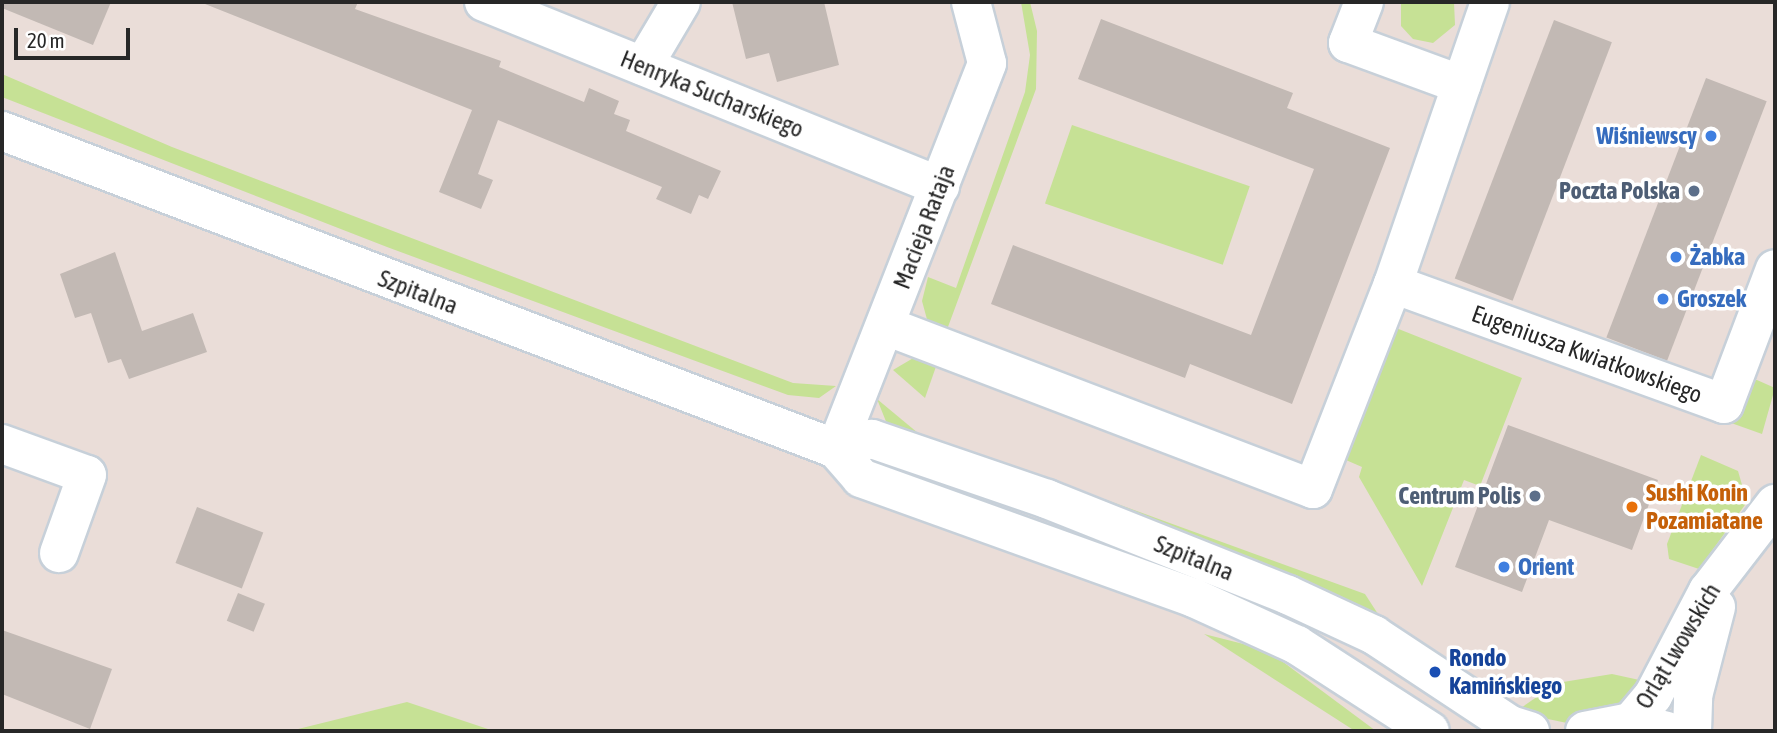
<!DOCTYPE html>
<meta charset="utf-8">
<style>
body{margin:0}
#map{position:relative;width:1777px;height:733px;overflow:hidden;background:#eaddd8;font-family:"Asap Condensed",sans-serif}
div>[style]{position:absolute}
.green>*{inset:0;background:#c6e195;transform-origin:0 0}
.building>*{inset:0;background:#c2b9b4;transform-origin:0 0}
.roads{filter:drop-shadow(2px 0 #c7d0d9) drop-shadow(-2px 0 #c7d0d9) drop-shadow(0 2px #c7d0d9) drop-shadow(0 -2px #c7d0d9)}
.minor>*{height:38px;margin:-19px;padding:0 19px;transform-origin:19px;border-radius:19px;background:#fff}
.tertiary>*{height:38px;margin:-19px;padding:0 19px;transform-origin:19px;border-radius:19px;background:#fff}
.dots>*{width:19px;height:19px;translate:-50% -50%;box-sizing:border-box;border:4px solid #fff;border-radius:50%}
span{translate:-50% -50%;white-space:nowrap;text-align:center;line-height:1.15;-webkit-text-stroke:7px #fff;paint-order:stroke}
.street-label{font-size:24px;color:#272727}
.shop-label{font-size:24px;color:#366cbe;font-weight:700}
.right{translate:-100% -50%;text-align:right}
.left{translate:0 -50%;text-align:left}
.service-label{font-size:24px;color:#4e5e75;font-weight:700}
.food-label{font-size:24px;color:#c56008;font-weight:700}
.transit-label{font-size:24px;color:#164399;font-weight:700}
.frame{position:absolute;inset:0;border:4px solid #272727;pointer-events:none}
.scale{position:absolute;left:14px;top:28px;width:116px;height:32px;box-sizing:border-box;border:4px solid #272727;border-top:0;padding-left:9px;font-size:21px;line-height:24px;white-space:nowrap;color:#272727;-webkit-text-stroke:5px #fff;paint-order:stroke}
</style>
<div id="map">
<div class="green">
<div style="clip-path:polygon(1021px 2px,1030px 2px,1037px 31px,1036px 89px,945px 335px,928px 323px,922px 301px,928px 277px,956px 288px,1025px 92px,1030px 55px)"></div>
<div style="clip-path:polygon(1401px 2px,1454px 2px,1455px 25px,1433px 43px,1413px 39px,1401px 26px)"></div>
<div style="clip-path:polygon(2px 74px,172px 147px,793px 383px,836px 386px,819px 398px,788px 395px,387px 247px,2px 97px)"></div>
<div style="left:1072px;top:125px;width:188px;height:83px;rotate:19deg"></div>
<div style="clip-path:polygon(1391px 326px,1522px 378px,1480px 486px,1464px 480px,1422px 586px,1359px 477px,1362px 467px,1339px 457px)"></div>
<div style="clip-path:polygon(915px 357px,939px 358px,925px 398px,893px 370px)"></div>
<div style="clip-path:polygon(1757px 380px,1775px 388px,1762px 434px,1720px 419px,1747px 381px)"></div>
<div style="clip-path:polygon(877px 399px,942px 453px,891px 434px)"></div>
<div style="clip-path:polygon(1701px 455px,1738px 471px,1747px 502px,1699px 569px,1669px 559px,1667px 544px)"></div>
<div style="clip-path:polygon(1002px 462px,1365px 594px,1378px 614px,983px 467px)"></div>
<div style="clip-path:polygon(1204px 634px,1267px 650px,1376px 731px,1355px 731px)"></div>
<div style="clip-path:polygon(1612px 674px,1644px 681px,1619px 705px,1567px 723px,1515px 712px,1557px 683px)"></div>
<div style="clip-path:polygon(407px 702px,494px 731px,290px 731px)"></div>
</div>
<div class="building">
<div style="clip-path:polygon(2px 2px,111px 2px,93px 45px,2px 8px)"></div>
<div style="clip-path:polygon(200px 2px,358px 2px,355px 9px,501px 61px,499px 67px,584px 102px,589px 88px,619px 101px,614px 114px,630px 120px,626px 131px,721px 171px,708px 199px,699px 195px,691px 214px,656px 199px,662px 187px,498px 120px,478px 174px,493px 180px,481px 209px,439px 192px,472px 110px)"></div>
<div style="clip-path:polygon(732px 2px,824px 2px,839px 65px,777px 82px,769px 53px,746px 59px)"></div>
<div style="clip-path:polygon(1101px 19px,1293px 93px,1287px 108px,1390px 148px,1292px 404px,1190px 364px,1185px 378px,991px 304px,1013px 245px,1251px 335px,1314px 169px,1078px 79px)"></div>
<div style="left:1554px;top:20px;width:62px;height:277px;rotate:21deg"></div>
<div style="left:1706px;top:78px;width:65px;height:278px;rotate:21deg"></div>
<div style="clip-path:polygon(115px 252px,142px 331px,193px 313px,207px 352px,129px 379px,121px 359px,108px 363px,91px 313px,75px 318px,60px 274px)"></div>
<div style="clip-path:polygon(1508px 425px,1658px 480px,1632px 550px,1549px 520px,1522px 592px,1455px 567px)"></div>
<div style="left:197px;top:507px;width:71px;height:60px;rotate:21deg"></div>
<div style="left:238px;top:593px;width:29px;height:30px;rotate:22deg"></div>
<div style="clip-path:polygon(2px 630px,112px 669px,90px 729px,2px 694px)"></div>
</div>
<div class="roads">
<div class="minor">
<div style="left:484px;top:2px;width:492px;rotate:22deg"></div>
<div style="left:1364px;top:2px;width:44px;rotate:111.3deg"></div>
<div style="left:1348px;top:43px;width:121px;rotate:20.2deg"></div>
<div style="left:643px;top:66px;width:74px;rotate:-59.3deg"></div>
<div style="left:1393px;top:284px;width:352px;rotate:19.9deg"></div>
<div style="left:1724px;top:404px;width:144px;rotate:-69.3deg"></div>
<div style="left:886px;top:326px;width:457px;rotate:20.9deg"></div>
<div style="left:1313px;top:489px;width:220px;rotate:-68.7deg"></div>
<div style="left:1393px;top:284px;width:298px;rotate:-71deg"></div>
<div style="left:2px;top:444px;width:90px;rotate:20deg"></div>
<div style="left:87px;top:475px;width:83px;rotate:109.7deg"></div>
<div style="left:836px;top:449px;width:414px;rotate:-68.6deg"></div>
<div style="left:987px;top:63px;width:63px;rotate:-104.7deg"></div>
<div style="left:1631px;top:722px;width:34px;rotate:-50deg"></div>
<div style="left:1653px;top:696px;width:119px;rotate:-62.4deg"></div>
<div style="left:1708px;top:591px;width:110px;rotate:-52.4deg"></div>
<div style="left:1692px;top:731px;width:35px;rotate:-88deg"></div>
<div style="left:1693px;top:696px;width:92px;rotate:-75.5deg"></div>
</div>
<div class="tertiary">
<div style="left:2px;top:131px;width:893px;rotate:20.87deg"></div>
<div style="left:836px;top:449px;width:38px;rotate:49deg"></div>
<div style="left:861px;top:478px;width:354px;rotate:19.8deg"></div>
<div style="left:1194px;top:598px;width:113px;rotate:24.5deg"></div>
<div style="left:1297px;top:645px;width:158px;rotate:32.9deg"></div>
<div style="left:836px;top:449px;width:37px;rotate:-16deg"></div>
<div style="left:872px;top:439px;width:185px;rotate:18.9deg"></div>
<div style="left:1047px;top:499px;width:259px;rotate:21.7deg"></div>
<div style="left:1288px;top:595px;width:95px;rotate:24.9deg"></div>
<div style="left:1374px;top:635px;width:163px;rotate:33.5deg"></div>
<div style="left:1510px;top:725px;width:21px;rotate:17deg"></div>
<div style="left:1585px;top:731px;width:47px;rotate:-11.1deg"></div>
<div style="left:1631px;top:722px;width:37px;rotate:14deg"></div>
</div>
</div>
<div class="dots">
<div style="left:1711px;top:136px;background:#3f7fe0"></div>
<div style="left:1694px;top:191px;background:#5c6f8a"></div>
<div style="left:1676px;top:257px;background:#3f7fe0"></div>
<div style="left:1663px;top:299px;background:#3f7fe0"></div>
<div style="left:1535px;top:496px;background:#5c6f8a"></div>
<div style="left:1632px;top:507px;background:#e8710a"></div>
<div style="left:1504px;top:567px;background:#3f7fe0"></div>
<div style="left:1435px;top:672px;background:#1a4fb4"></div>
</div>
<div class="street-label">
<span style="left:712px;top:94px;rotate:22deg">Henryka Sucharskiego</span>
<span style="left:924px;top:227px;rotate:-69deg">Macieja Rataja</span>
<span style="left:418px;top:292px;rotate:21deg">Szpitalna</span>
<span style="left:1587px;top:354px;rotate:20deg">Eugeniusza Kwiatkowskiego</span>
<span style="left:1194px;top:558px;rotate:22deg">Szpitalna</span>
<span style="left:1678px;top:646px;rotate:-59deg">Orląt Lwowskich</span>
</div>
<div class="shop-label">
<span class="right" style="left:1697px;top:136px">Wiśniewscy</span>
<span class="left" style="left:1690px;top:257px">Żabka</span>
<span class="left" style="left:1677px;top:299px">Groszek</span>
<span class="left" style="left:1518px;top:567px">Orient</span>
</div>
<div class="service-label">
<span class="right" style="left:1680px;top:191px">Poczta Polska</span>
<span class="right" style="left:1521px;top:496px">Centrum Polis</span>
</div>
<div class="food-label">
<span class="left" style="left:1646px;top:507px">Sushi Konin<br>Pozamiatane</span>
</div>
<div class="transit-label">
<span class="left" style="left:1449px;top:672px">Rondo<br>Kamińskiego</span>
</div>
<div class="frame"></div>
<div class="scale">20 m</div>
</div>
